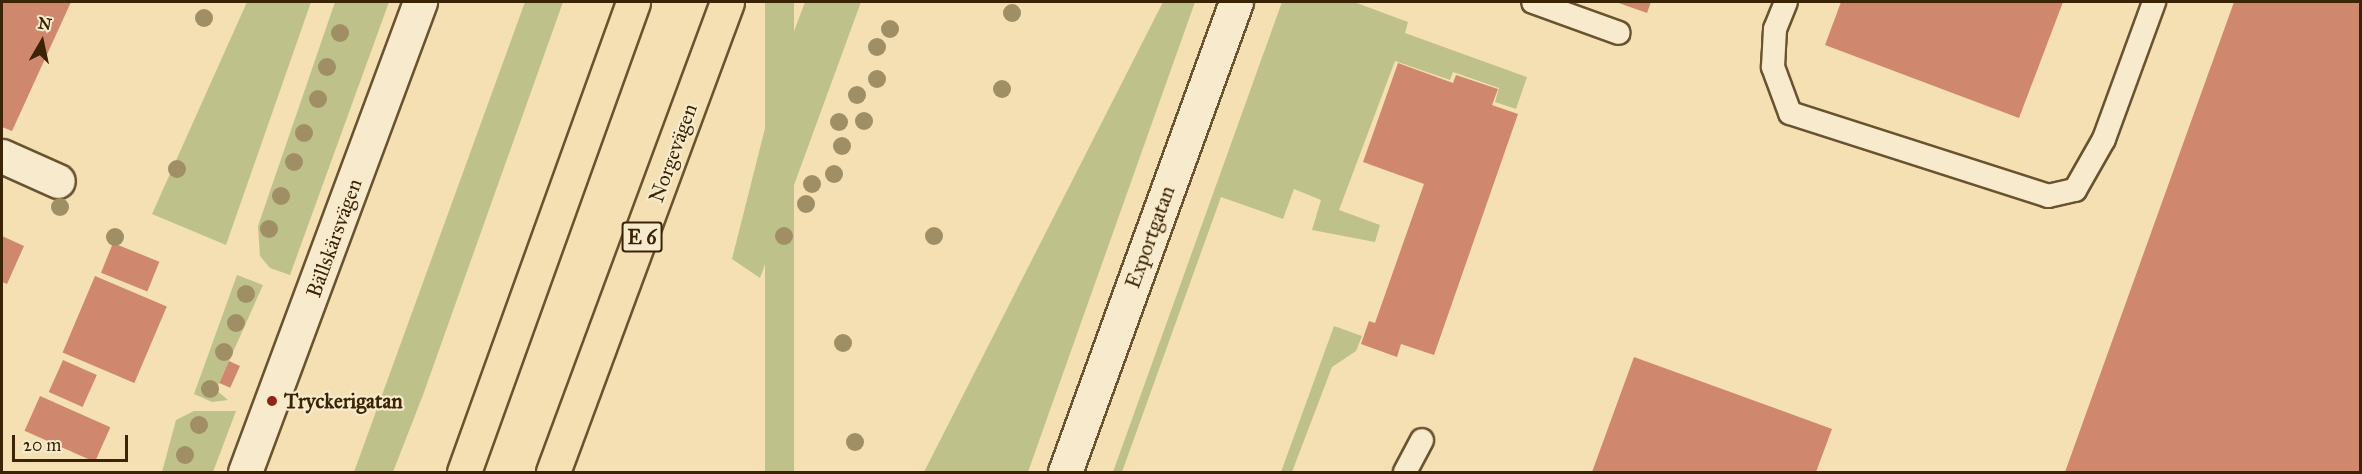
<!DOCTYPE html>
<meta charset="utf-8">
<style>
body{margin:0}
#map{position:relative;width:2362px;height:474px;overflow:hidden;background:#f4e0b2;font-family:"IM FELL Great Primer",serif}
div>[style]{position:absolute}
.green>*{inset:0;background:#bec28a;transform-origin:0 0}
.building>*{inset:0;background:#cf886e;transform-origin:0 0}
.roads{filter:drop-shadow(2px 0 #695330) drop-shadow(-2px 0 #695330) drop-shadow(0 2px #695330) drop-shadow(0 -2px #695330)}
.service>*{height:22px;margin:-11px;padding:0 11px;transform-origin:11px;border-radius:11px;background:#f8ebcd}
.minor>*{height:33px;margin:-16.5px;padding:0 16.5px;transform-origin:16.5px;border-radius:16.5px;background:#f8ebcd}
.tertiary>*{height:33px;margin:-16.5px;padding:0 16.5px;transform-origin:16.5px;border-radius:16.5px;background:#f8ebcd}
.motorway>*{height:33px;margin:-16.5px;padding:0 16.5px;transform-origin:16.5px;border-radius:16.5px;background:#f4e0b2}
.trees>*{width:18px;height:18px;margin:-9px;border-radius:50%;background:#a08f65}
.dots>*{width:16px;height:16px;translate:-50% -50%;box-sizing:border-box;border:3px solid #f8ebcd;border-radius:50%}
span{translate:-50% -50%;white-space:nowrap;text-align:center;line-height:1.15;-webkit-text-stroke:4.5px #f8ebcd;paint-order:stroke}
.shield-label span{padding:2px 4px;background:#f8ebcd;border:2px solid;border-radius:4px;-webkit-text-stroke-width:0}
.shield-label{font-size:20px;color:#3b2404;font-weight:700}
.street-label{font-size:21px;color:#3b2404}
.poi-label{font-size:21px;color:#3b2404;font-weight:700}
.left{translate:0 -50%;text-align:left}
.frame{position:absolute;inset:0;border:3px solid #3b2404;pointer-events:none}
.north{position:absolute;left:12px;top:12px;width:60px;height:60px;-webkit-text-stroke:4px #f8ebcd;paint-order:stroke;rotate:9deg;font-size:16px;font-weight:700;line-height:24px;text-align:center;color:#3b2404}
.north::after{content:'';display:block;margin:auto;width:21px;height:27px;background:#3b2404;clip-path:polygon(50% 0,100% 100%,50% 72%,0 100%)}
.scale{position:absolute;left:12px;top:435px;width:116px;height:27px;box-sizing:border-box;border:3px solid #3b2404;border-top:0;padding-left:8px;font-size:18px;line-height:21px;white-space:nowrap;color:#3b2404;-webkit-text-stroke:4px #f8ebcd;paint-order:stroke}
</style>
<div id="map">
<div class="green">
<div style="clip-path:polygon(247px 2px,311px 2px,226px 245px,152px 214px)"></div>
<div style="clip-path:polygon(335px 2px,389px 2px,290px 275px,270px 268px,260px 256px,258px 226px)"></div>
<div style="clip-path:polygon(525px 2px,563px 2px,423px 395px,393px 472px,354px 472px)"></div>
<div style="left:765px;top:2px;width:29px;height:499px"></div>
<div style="clip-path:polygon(805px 2px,861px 2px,760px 278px,732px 259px,780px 69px)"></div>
<div style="clip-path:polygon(1163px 2px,1195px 2px,1028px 472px,924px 472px)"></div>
<div style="clip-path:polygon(1282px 2px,1354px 2px,1408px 22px,1405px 33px,1527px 77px,1516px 109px,1495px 102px,1499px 88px,1453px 72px,1450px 80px,1395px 61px,1339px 210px,1380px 225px,1375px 242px,1312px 230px,1321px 200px,1294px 189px,1283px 219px,1221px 197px,1122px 472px,1113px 472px)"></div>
<div style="clip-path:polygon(237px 275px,263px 285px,216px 390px,228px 400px,212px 402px,194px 394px)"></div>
<div style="clip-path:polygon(1334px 326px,1362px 336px,1356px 351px,1332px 367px,1292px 472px,1281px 472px)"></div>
<div style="clip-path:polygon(194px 411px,236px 411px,213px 472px,162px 472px,176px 420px)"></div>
</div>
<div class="building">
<div style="clip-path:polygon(2px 2px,71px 2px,12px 131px,2px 127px)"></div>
<div style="clip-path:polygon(1616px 2px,1651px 2px,1647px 13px)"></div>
<div style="clip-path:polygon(1841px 2px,2063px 2px,2019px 118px,1825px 45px)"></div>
<div style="clip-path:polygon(2234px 2px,2360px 2px,2360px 472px,2065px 472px)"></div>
<div style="clip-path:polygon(1398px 63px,1453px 83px,1456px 75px,1498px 89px,1492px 105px,1518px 114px,1434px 355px,1401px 344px,1397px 357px,1361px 344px,1369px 321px,1375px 323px,1424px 184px,1363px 162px)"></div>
<div style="clip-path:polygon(2px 236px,24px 246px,7px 284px,2px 282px)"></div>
<div style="left:113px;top:243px;width:50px;height:32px;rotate:22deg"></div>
<div style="left:95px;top:276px;width:78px;height:83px;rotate:23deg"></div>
<div style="clip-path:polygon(1634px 357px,1832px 429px,1816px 472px,1592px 472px)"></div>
<div style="left:63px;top:360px;width:37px;height:35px;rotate:24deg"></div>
<div style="left:229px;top:361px;width:12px;height:24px;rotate:24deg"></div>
<div style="left:40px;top:396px;width:77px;height:38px;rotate:24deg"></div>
</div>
<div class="roads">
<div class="service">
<div style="left:1533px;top:2px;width:91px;rotate:19.8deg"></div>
<div style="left:1786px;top:2px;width:29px;rotate:112deg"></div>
<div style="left:1775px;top:29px;width:38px;rotate:93deg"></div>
<div style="left:1773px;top:67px;width:49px;rotate:69.7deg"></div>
<div style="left:1790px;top:113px;width:271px;rotate:17.8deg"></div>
<div style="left:2048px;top:196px;width:28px;rotate:-13deg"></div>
<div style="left:2075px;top:190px;width:59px;rotate:-60.4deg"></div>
<div style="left:2104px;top:139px;width:146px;rotate:-69.9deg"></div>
<div style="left:1405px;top:472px;width:36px;rotate:-62deg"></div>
</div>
<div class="minor">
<div style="left:2px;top:156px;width:61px;rotate:24.1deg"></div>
</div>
<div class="tertiary">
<div style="left:245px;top:472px;width:502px;rotate:-69.58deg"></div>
<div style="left:1065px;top:472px;width:500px;rotate:-70.01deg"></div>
</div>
<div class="motorway">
<div style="left:464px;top:472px;width:499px;rotate:-70.2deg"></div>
<div style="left:553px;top:472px;width:501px;rotate:-69.68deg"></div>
</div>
</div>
<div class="trees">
<div style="left:1012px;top:13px"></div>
<div style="left:204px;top:18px"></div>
<div style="left:890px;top:29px"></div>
<div style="left:340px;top:33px"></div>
<div style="left:877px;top:47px"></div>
<div style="left:327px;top:67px"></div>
<div style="left:877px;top:79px"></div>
<div style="left:1002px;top:89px"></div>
<div style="left:857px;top:95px"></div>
<div style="left:318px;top:99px"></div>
<div style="left:864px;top:121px"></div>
<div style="left:839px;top:122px"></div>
<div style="left:304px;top:133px"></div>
<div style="left:842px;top:146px"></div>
<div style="left:294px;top:162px"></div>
<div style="left:177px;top:169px"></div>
<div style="left:834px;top:174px"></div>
<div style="left:812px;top:184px"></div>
<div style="left:281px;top:196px"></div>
<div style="left:806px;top:204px"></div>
<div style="left:60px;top:207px"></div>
<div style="left:269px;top:229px"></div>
<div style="left:784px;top:236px"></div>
<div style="left:934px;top:236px"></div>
<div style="left:115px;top:237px"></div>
<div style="left:246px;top:294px"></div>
<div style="left:236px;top:323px"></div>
<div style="left:843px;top:343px"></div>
<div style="left:224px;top:352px"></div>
<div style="left:210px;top:389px"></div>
<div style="left:199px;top:425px"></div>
<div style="left:855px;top:442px"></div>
<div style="left:185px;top:455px"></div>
</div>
<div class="dots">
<div style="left:272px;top:401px;background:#8f2418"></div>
</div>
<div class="shield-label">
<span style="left:642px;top:237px">E 6</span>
</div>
<div class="street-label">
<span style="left:673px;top:153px;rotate:-70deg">Norgevägen</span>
<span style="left:1150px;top:237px;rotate:-70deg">Exportgatan</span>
<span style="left:334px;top:238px;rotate:-70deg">Bällskärsvägen</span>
</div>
<div class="poi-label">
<span class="left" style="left:284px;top:401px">Tryckerigatan</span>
</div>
<div class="frame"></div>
<div class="north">N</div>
<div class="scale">20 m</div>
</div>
